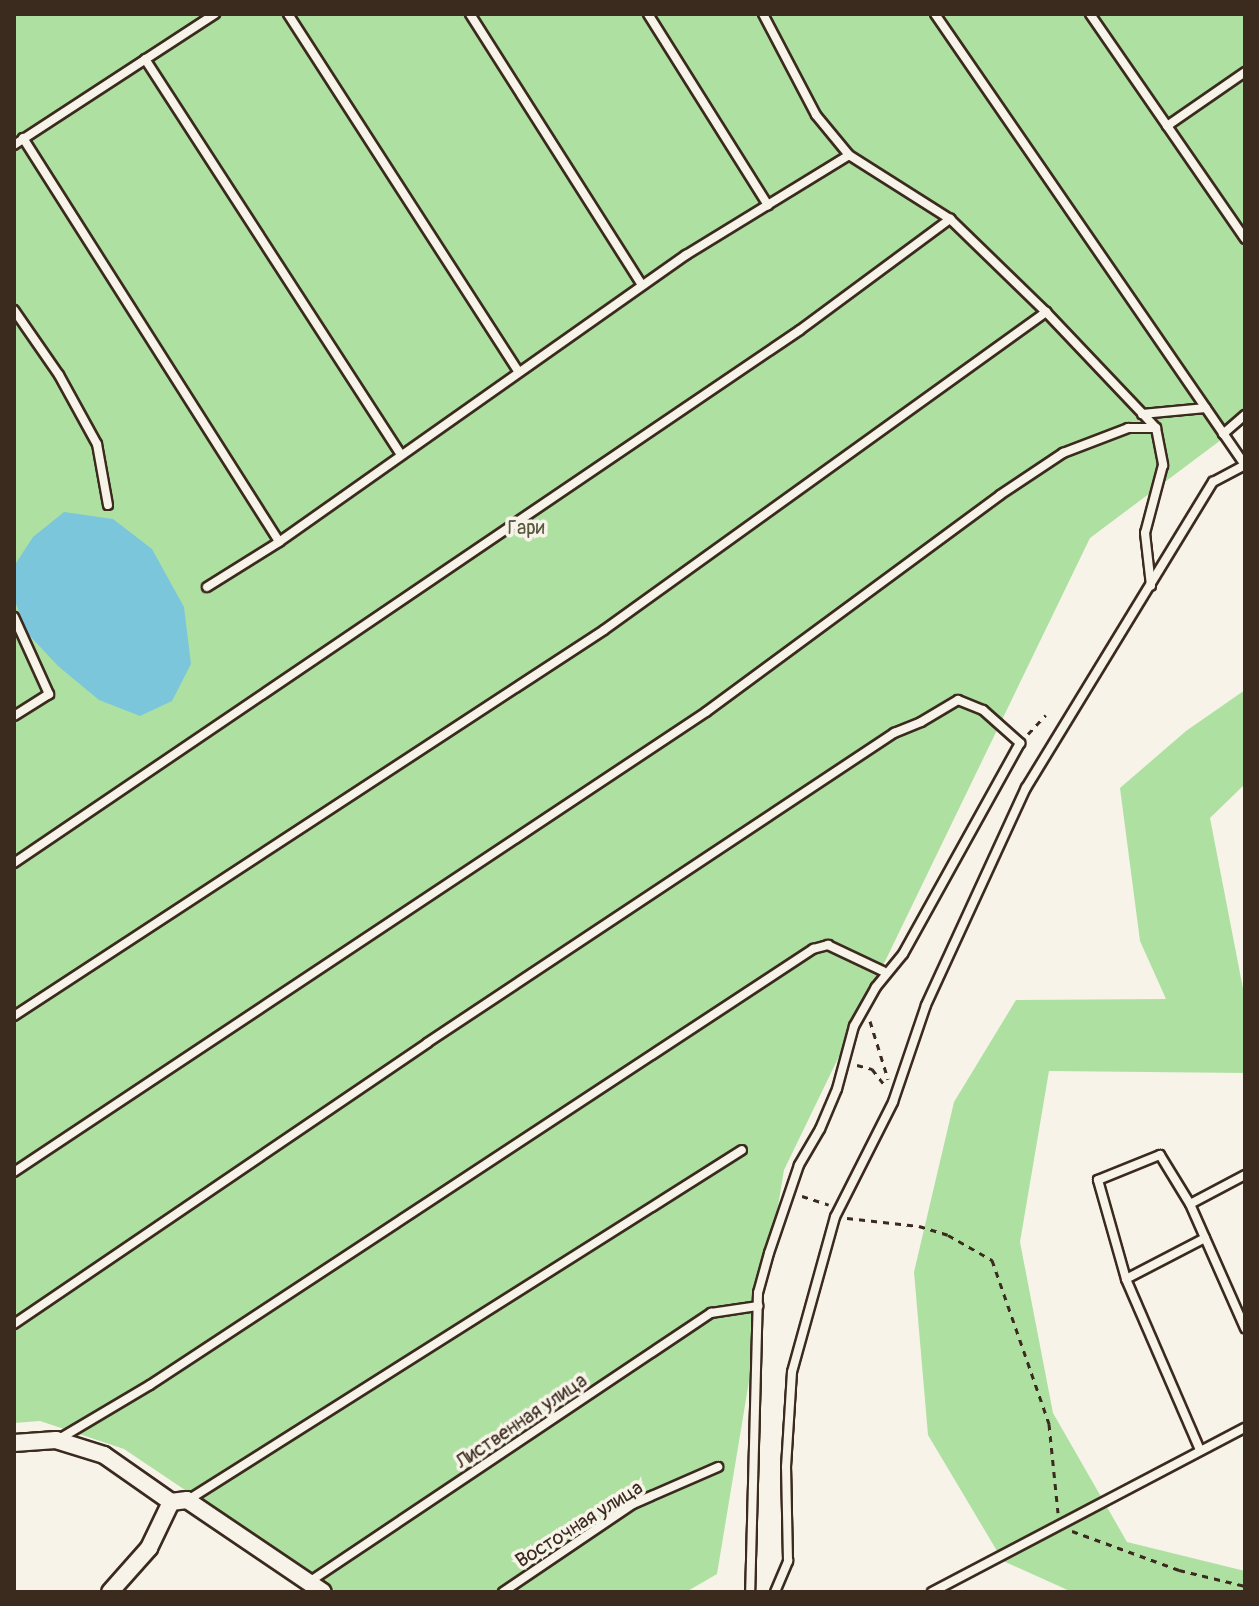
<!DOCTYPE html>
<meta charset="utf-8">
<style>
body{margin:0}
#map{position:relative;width:1259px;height:1606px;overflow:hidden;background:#f7f3e8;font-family:Pangolin,sans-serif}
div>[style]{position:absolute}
.green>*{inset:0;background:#aee1a1}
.water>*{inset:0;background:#7cc6dc}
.path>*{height:3px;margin-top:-1.5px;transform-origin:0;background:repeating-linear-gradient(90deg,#3b2a1e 0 6px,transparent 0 12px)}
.roads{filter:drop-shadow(2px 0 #3b2a1e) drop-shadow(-2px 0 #3b2a1e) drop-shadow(0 2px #3b2a1e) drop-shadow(0 -2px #3b2a1e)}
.service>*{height:8px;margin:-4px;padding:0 4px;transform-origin:4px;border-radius:4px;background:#f7f3e8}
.minor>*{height:16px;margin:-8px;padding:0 8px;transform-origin:8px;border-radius:8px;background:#f7f3e8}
span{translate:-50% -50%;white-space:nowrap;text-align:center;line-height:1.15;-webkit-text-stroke:7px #f7f3e8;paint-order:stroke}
.park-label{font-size:20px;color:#58583f}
.street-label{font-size:20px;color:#3b2a1e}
.frame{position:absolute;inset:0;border:16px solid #3b2a1e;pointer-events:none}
</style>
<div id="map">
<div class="green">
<div style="clip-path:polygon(14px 14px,1245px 14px,1245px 422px,1090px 538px,784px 1170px,717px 1574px,686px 1592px,337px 1592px,124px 1449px,40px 1421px,14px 1423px)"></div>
<div style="clip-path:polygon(1245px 690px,1245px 784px,1210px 818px,1245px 999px,1245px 1073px,1049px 1071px,1020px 1242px,1053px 1413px,1127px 1542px,1245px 1571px,1245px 1592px,1072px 1592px,1003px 1561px,928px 1435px,914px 1272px,954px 1102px,1016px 1000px,1166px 999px,1140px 941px,1120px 788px,1186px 731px)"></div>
</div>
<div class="water">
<div style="clip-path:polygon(64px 512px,113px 519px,152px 549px,184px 607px,191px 664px,172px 701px,140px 716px,99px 700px,58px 666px,28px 634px,14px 599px,14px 566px,33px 537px)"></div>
</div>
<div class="path">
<div style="left:1028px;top:734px;width:26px;rotate:-47deg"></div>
<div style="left:870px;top:1021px;width:61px;rotate:72.8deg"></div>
<div style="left:857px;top:1065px;width:16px;rotate:15deg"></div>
<div style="left:872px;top:1069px;width:24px;rotate:52deg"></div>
<div style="left:802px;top:1196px;width:28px;rotate:18deg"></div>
<div style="left:847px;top:1218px;width:72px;rotate:6.3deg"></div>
<div style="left:919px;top:1226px;width:30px;rotate:17deg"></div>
<div style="left:948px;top:1235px;width:51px;rotate:29.6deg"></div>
<div style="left:992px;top:1260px;width:174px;rotate:70.8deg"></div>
<div style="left:1049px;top:1424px;width:89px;rotate:84.2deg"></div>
<div style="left:1072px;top:1531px;width:114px;rotate:20deg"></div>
<div style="left:1179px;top:1570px;width:68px;rotate:13.6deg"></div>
</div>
<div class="roads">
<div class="service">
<div style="left:288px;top:14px;width:425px;rotate:57.2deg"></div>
<div style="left:470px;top:14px;width:321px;rotate:57.6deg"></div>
<div style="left:648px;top:14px;width:226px;rotate:57.9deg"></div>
<div style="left:763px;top:14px;width:114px;rotate:62.3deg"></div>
<div style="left:816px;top:115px;width:52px;rotate:50.5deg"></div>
<div style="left:849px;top:155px;width:120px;rotate:32.4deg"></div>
<div style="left:950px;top:219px;width:134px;rotate:44.1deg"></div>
<div style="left:1046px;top:312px;width:160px;rotate:46.5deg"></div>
<div style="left:1156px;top:428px;width:38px;rotate:79deg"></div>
<div style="left:1163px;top:465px;width:70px;rotate:104.8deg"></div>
<div style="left:1145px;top:533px;width:53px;rotate:83.5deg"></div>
<div style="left:1090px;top:14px;width:273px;rotate:55.4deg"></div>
<div style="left:145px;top:59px;width:471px;rotate:57.1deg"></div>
<div style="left:1167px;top:126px;width:95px;rotate:-34.7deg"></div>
<div style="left:23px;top:138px;width:478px;rotate:57.6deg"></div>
<div style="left:14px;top:145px;width:240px;rotate:-33.1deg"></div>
<div style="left:14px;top:310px;width:79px;rotate:55.3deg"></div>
<div style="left:59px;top:375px;width:79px;rotate:61.2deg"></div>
<div style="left:97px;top:444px;width:62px;rotate:79.8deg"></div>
<div style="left:1142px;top:414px;width:64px;rotate:-5.4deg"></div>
<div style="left:1223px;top:434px;width:29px;rotate:-41deg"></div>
<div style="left:207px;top:587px;width:85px;rotate:-32deg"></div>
<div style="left:279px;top:542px;width:498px;rotate:-35.2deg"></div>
<div style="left:686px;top:255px;width:191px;rotate:-31.5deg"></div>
<div style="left:14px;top:617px;width:85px;rotate:65.6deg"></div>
<div style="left:49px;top:694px;width:41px;rotate:147.8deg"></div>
<div style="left:14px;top:863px;width:950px;rotate:-34.14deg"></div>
<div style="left:800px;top:330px;width:187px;rotate:-36.5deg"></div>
<div style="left:14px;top:1016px;width:705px;rotate:-33.19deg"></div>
<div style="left:604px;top:630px;width:545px;rotate:-35.73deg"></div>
<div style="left:14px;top:1172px;width:831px;rotate:-33.61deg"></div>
<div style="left:706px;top:712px;width:365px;rotate:-36.4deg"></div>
<div style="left:1000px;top:495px;width:76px;rotate:-33.7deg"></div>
<div style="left:1063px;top:453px;width:70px;rotate:-21deg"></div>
<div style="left:1128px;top:428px;width:28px"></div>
<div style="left:1245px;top:1175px;width:62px;rotate:152.2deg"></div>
<div style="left:1190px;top:1204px;width:136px;rotate:66.1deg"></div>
<div style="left:1126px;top:1279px;width:103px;rotate:-105.8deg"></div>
<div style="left:1098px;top:1180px;width:67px;rotate:-22deg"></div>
<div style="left:1160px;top:1155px;width:57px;rotate:58.5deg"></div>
<div style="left:14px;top:1324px;width:500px;rotate:-34.2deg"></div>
<div style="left:427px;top:1043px;width:561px;rotate:-33.58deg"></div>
<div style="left:894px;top:733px;width:29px;rotate:-22deg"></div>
<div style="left:921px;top:722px;width:43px;rotate:-30.7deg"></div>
<div style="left:958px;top:700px;width:27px;rotate:22deg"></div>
<div style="left:983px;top:710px;width:50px;rotate:41.7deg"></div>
<div style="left:1020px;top:743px;width:241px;rotate:119deg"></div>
<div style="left:903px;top:954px;width:43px;rotate:129.3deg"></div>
<div style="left:876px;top:987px;width:45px;rotate:119.4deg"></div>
<div style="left:854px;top:1026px;width:65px;rotate:105.1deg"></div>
<div style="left:837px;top:1089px;width:43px;rotate:113deg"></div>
<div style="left:820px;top:1129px;width:42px;rotate:120.3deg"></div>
<div style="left:799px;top:1165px;width:93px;rotate:108.8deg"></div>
<div style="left:769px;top:1253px;width:41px;rotate:105.4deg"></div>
<div style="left:758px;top:1293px;width:299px;rotate:91.5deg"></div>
<div style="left:59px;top:1439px;width:106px;rotate:-30.7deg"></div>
<div style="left:150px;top:1385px;width:794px;rotate:-33.33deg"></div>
<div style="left:813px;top:949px;width:16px;rotate:-15deg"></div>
<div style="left:828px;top:945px;width:61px;rotate:25.3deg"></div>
<div style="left:1200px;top:1450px;width:186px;rotate:-113.4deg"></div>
<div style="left:1126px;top:1279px;width:89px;rotate:-27.4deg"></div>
<div style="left:188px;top:1500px;width:655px;rotate:-32.28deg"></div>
<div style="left:309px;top:1582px;width:484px;rotate:-33.8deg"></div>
<div style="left:711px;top:1313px;width:48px;rotate:-8.5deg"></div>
<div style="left:503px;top:1592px;width:157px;rotate:-34.1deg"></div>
<div style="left:633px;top:1504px;width:93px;rotate:-23.5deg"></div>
<div style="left:775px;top:1592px;width:34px;rotate:-67deg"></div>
<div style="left:788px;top:1561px;width:94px;rotate:-91.2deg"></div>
<div style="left:786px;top:1467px;width:95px;rotate:-86.4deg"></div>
<div style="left:792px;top:1372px;width:161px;rotate:-74.5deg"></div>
<div style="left:835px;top:1217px;width:129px;rotate:-63.2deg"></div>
<div style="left:893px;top:1102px;width:102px;rotate:-71.2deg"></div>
<div style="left:926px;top:1005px;width:239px;rotate:-65.3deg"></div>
<div style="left:1026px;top:788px;width:359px;rotate:-58.6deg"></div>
<div style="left:1213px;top:482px;width:36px;rotate:-28deg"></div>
<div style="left:1245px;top:465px;width:547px;rotate:-124.5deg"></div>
<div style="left:932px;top:1592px;width:353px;rotate:-27.7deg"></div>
</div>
<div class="minor">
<div style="left:14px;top:1443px;width:42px;rotate:-4.1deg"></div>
<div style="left:56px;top:1440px;width:50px;rotate:17.4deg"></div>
<div style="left:104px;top:1455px;width:82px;rotate:35deg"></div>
<div style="left:171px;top:1502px;width:16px;rotate:-7deg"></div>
<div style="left:187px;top:1500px;width:164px;rotate:34.1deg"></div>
<div style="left:110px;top:1592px;width:59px;rotate:-48.4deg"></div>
<div style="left:149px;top:1548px;width:51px;rotate:-64.4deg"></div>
</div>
</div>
<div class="park-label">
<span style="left:526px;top:527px">Гари</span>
</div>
<div class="street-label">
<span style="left:521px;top:1421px;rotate:-34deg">Лиственная улица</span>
<span style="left:579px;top:1524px;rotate:-32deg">Восточная улица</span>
</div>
<div class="frame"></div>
</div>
